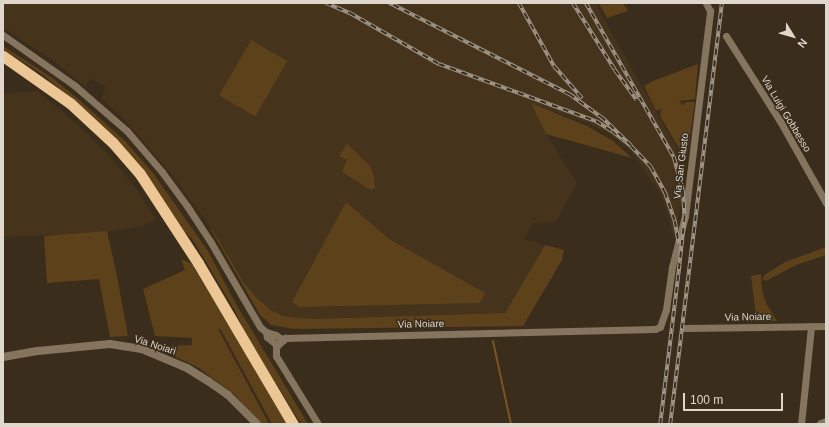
<!DOCTYPE html>
<style>
body{margin:0}
#map{position:relative;width:829px;height:427px;overflow:hidden;background:#3a2d1c;font-family:Helvetica,sans-serif}
div>[style]{position:absolute}
.built>*{inset:0;background:#45331c}
.green>*{inset:0;background:#5c411a;transform-origin:0 0}
.stream>*{height:2px;margin:-1px;padding:0 1px;transform-origin:1px;border-radius:1px;background:#7a5620}
.minor>*{height:7px;margin:-3.5px;padding:0 3.5px;transform-origin:3.5px;border-radius:3.5px;background:#85755f}
.tertiary>*{height:8px;margin:-4px;padding:0 4px;transform-origin:4px;border-radius:4px;background:#85755f}
.trunk>*{height:11px;margin:-5.5px;padding:0 5.5px;transform-origin:5.5px;border-radius:5.5px;background:#ecc695}
.rail>*{height:3.5px;margin-top:-1.75px;transform-origin:0;background:repeating-linear-gradient(90deg,#3a2d1c 0 6px,#a1978a 0 12px);box-sizing:border-box;border-block:1px solid #a1978a}
span{translate:-50% -50%;white-space:nowrap;text-align:center;line-height:1.15;-webkit-text-stroke:3px #3a2d1c;paint-order:stroke}
.street-label{font-size:10px;color:#dfd7cc}
.frame{position:absolute;inset:0;border:4px solid #dfd7cc;pointer-events:none}
.north{position:absolute;left:773px;top:16px;width:40px;height:40px;-webkit-text-stroke:3px #3a2d1c;paint-order:stroke;rotate:127deg;font-size:11px;font-weight:700;line-height:16px;text-align:center;color:#dfd7cc}
.north::after{content:'';display:block;margin:auto;width:14px;height:18px;background:#dfd7cc;clip-path:polygon(50% 0,100% 100%,50% 72%,0 100%)}
.scale{position:absolute;left:683px;top:393px;width:100px;height:18px;box-sizing:border-box;border:2px solid #dfd7cc;border-top:0;padding-left:5px;font-size:12px;line-height:14px;white-space:nowrap;color:#dfd7cc;-webkit-text-stroke:3px #3a2d1c;paint-order:stroke}
</style>
<div id="map">
<div class="built">
<div style="clip-path:polygon(3px 3px,595px 3px,681px 156px,685px 190px,673px 238px,668px 215px,661px 194px,630px 150px,614px 137px,590px 124px,532px 104px,546px 134px,577px 183px,556px 222px,533px 223px,524px 239px,545px 245px,505px 313px,313px 319px,283px 316px,271px 310px,257px 298px,244px 283px,212px 229px,172px 175px,125px 120px,101px 98px,106px 86px,89px 79px,86px 87px,51px 59px,11px 33px,3px 27px)"></div>
<div style="clip-path:polygon(38px 91px,77px 124px,109px 155px,135px 187px,156px 220px,141px 227px,97px 233px,3px 237px,3px 94px)"></div>
</div>
<div class="green">
<div style="clip-path:polygon(599px 3px,623px 3px,628px 11px,607px 18px)"></div>
<div style="left:251px;top:40px;width:42px;height:64px;rotate:30deg"></div>
<div style="clip-path:polygon(3px 46px,51px 77px,83px 103px,126px 142px,153px 173px,208px 251px,236px 304px,308px 424px,301px 424px,245px 333px,234px 309px,193px 240px,182px 229px,152px 183px,90px 114px,43px 75px,3px 49px)"></div>
<div style="clip-path:polygon(698px 64px,695px 99px,679px 101px,683px 105px,686px 102px,695px 102px,687px 156px,685px 161px,683px 155px,660px 116px,661px 109px,656px 111px,644px 86px,653px 81px)"></div>
<div style="clip-path:polygon(531px 103px,587px 126px,613px 141px,632px 158px,546px 134px)"></div>
<div style="clip-path:polygon(347px 144px,370px 166px,374px 176px,375px 188px,371px 190px,342px 172px,347px 160px,339px 156px)"></div>
<div style="clip-path:polygon(346px 202px,389px 239px,485px 293px,480px 303px,299px 307px,292px 302px)"></div>
<div style="clip-path:polygon(212px 229px,244px 283px,257px 298px,271px 310px,283px 316px,313px 319px,505px 313px,545px 245px,564px 250px,562px 260px,523px 326px,294px 329px,271px 325px,260px 315px,211px 230px)"></div>
<div style="clip-path:polygon(107px 231px,117px 276px,128px 336px,110px 337px,99px 279px,47px 283px,44px 236px)"></div>
<div style="clip-path:polygon(826px 247px,826px 255px,796px 265px,766px 281px,762px 279px,766px 274px,785px 262px)"></div>
<div style="clip-path:polygon(181px 259px,192px 264px,287px 424px,272px 424px,221px 330px,218px 329px,269px 424px,260px 424px,235px 395px,199px 368px,174px 356px,148px 347px,192px 345px,192px 338px,155px 336px,143px 289px,185px 270px)"></div>
<div style="clip-path:polygon(761px 274px,762px 290px,766px 303px,777px 321px,757px 322px,751px 276px)"></div>
</div>
<div class="stream">
<div style="left:493px;top:341px;width:85px;rotate:77.8deg"></div>
</div>
<div class="minor">
<div style="left:3px;top:35px;width:87px;rotate:35.2deg"></div>
<div style="left:74px;top:85px;width:70px;rotate:41deg"></div>
<div style="left:127px;top:131px;width:54px;rotate:49.5deg"></div>
<div style="left:162px;top:172px;width:42px;rotate:53.7deg"></div>
<div style="left:187px;top:206px;width:42px;rotate:56.7deg"></div>
<div style="left:210px;top:241px;width:99px;rotate:59.8deg"></div>
<div style="left:260px;top:327px;width:8px;rotate:40deg"></div>
<div style="left:726px;top:36px;width:101px;rotate:57.6deg"></div>
<div style="left:780px;top:121px;width:94px;rotate:60.7deg"></div>
<div style="left:685px;top:328px;width:141px;rotate:-0.8deg"></div>
<div style="left:277px;top:345px;width:13px;rotate:-141deg"></div>
<div style="left:267px;top:337px;width:5px;rotate:-101deg"></div>
<div style="left:266px;top:332px;width:10px;rotate:17deg"></div>
<div style="left:276px;top:335px;width:9px;rotate:36deg"></div>
<div style="left:318px;top:424px;width:80px;rotate:-121.7deg"></div>
<div style="left:276px;top:356px;width:9px;rotate:-90deg"></div>
<div style="left:276px;top:347px;width:13px;rotate:-45deg"></div>
<div style="left:285px;top:338px;width:370px;rotate:-1.4deg"></div>
<div style="left:655px;top:329px;width:5px;rotate:-22deg"></div>
<div style="left:660px;top:327px;width:18px;rotate:-71deg"></div>
<div style="left:666px;top:310px;width:43px;rotate:-82.1deg"></div>
<div style="left:672px;top:267px;width:53px;rotate:-75.7deg"></div>
<div style="left:685px;top:216px;width:207px;rotate:-83deg"></div>
<div style="left:710px;top:11px;width:9px;rotate:-117deg"></div>
<div style="left:801px;top:424px;width:98px;rotate:-84.1deg"></div>
</div>
<div class="tertiary">
<div style="left:3px;top:357px;width:36px;rotate:-10deg"></div>
<div style="left:38px;top:351px;width:72px;rotate:-5.6deg"></div>
<div style="left:110px;top:344px;width:32px;rotate:9deg"></div>
<div style="left:142px;top:349px;width:49px;rotate:22.9deg"></div>
<div style="left:187px;top:368px;width:25px;rotate:32deg"></div>
<div style="left:208px;top:381px;width:24px;rotate:35deg"></div>
<div style="left:228px;top:395px;width:41px;rotate:45deg"></div>
<div style="left:821px;top:424px;width:5px;rotate:-22deg"></div>
</div>
<div class="trunk">
<div style="left:3px;top:56px;width:83px;rotate:35.2deg"></div>
<div style="left:71px;top:104px;width:57px;rotate:42.9deg"></div>
<div style="left:113px;top:143px;width:41px;rotate:48.9deg"></div>
<div style="left:140px;top:174px;width:106px;rotate:56.9deg"></div>
<div style="left:198px;top:263px;width:187px;rotate:59.5deg"></div>
</div>
<div class="rail">
<div style="left:326px;top:3px;width:26px;rotate:23deg"></div>
<div style="left:350px;top:13px;width:103px;rotate:29.8deg"></div>
<div style="left:439px;top:64px;width:167px;rotate:20deg"></div>
<div style="left:596px;top:121px;width:19px;rotate:32deg"></div>
<div style="left:612px;top:131px;width:24px;rotate:38deg"></div>
<div style="left:631px;top:146px;width:39px;rotate:-136deg"></div>
<div style="left:603px;top:119px;width:41px;rotate:-144deg"></div>
<div style="left:570px;top:95px;width:203px;rotate:-153.1deg"></div>
<div style="left:519px;top:3px;width:72px;rotate:60.9deg"></div>
<div style="left:554px;top:66px;width:43px;rotate:48.8deg"></div>
<div style="left:573px;top:3px;width:79px;rotate:57.9deg"></div>
<div style="left:615px;top:70px;width:37px;rotate:54deg"></div>
<div style="left:586px;top:3px;width:177px;rotate:60.3deg"></div>
<div style="left:674px;top:157px;width:34px;rotate:75deg"></div>
<div style="left:683px;top:190px;width:26px;rotate:86deg"></div>
<div style="left:685px;top:216px;width:55px;rotate:96.2deg"></div>
<div style="left:631px;top:146px;width:29px;rotate:46deg"></div>
<div style="left:651px;top:167px;width:29px;rotate:61deg"></div>
<div style="left:665px;top:192px;width:31px;rotate:71deg"></div>
<div style="left:675px;top:221px;width:23px;rotate:80deg"></div>
<div style="left:660px;top:424px;width:159px;rotate:-83.1deg"></div>
<div style="left:670px;top:424px;width:424px;rotate:-83deg"></div>
</div>
<div class="street-label">
<span style="left:786px;top:114px;rotate:59deg">Via Luigi Gobbesso</span>
<span style="left:681px;top:166px;rotate:-83deg">Via San Giusto</span>
<span style="left:748px;top:317px;rotate:-1deg">Via Noiare</span>
<span style="left:421px;top:324px;rotate:-1deg">Via Noiare</span>
<span style="left:155px;top:345px;rotate:18deg">Via Noiari</span>
</div>
<div class="frame"></div>
<div class="north">N</div>
<div class="scale">100 m</div>
</div>
